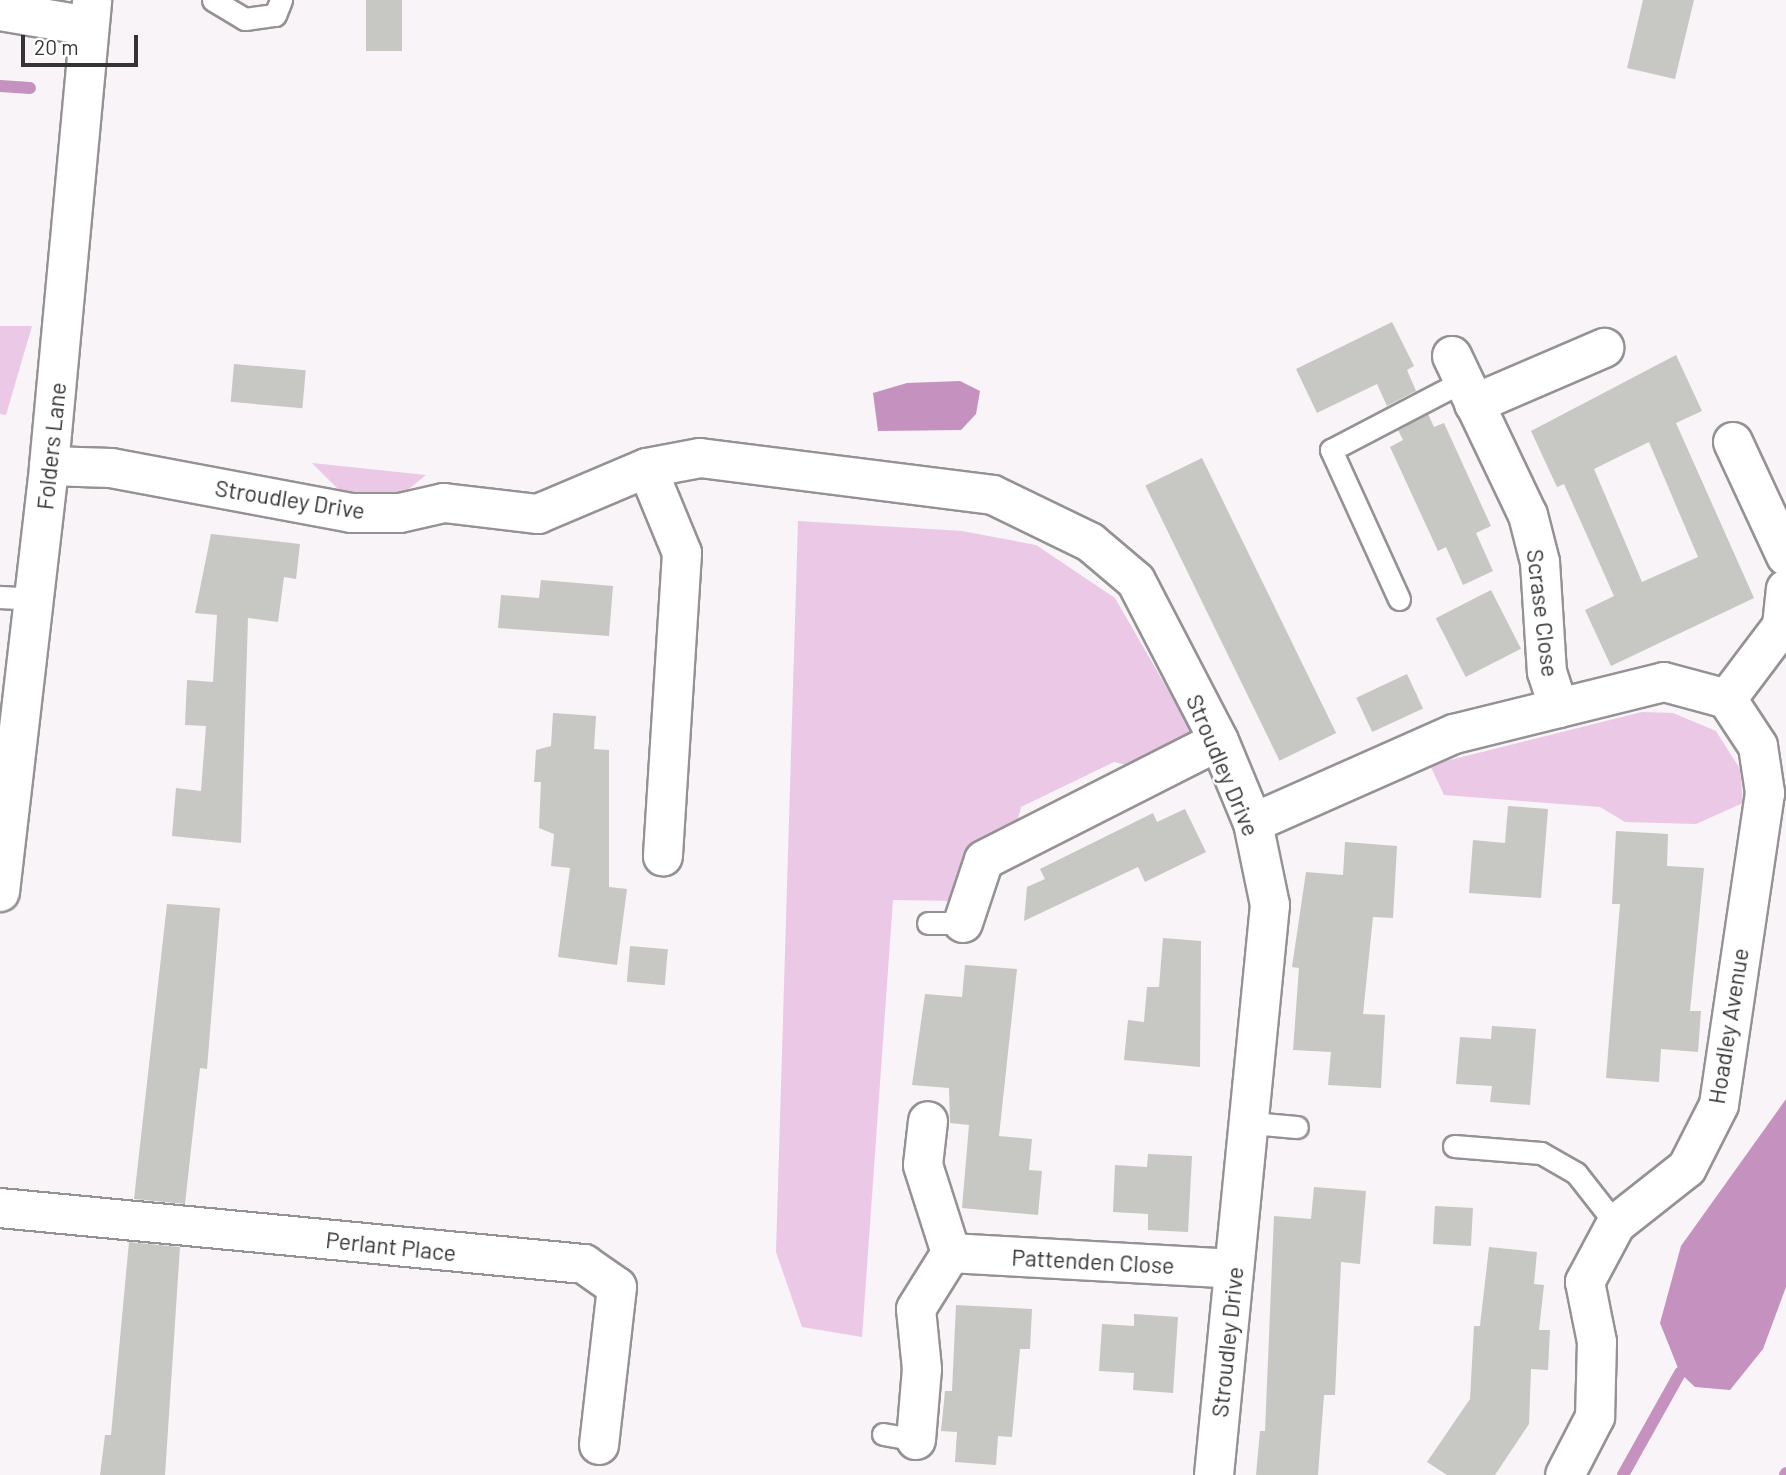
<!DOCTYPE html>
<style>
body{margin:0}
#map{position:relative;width:1786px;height:1475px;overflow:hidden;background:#f8f4f7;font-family:Barlow,sans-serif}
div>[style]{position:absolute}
.green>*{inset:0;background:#ebc8e6}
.water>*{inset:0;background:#c591be}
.stream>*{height:12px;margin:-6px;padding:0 6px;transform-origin:6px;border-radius:6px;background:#c591be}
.building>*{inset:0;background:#c7c7c4;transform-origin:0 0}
.roads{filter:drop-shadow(2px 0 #959294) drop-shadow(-2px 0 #959294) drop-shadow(0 2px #959294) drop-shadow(0 -2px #959294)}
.service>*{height:21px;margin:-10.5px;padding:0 10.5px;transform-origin:10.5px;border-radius:10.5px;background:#fff}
.minor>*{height:38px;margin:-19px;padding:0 19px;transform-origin:19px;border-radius:19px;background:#fff}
.secondary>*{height:38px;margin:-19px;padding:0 19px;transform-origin:19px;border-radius:19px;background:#fff}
span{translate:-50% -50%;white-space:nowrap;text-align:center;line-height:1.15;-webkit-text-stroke:5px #fff;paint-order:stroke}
.street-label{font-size:23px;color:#353435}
.scale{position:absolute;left:21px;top:35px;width:117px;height:32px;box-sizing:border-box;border:4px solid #353435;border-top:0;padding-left:9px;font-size:21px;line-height:24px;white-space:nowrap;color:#353435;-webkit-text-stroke:5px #fff;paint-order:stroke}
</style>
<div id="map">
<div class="green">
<div style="clip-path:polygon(0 326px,32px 326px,6px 415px,0 414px)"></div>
<div style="clip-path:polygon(312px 463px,426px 475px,395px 500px,363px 499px,339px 490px)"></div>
<div style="clip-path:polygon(798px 521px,962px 531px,1036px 545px,1115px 598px,1194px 735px,1135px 767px,1114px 762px,1021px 807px,1017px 823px,957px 901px,893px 900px,862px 1337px,802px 1327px,776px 1252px)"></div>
<div style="clip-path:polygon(1642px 712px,1673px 713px,1716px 731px,1740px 769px,1743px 803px,1696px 824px,1625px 822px,1600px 807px,1444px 795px,1430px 765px)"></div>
</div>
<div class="water">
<div style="clip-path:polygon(960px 381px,980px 391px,976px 414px,961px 430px,878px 431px,873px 393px,907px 383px)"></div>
<div style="clip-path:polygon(1786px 1099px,1786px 1287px,1763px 1349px,1730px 1390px,1695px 1387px,1680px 1373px,1660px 1323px,1681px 1246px)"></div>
</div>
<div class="stream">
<div style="left:0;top:86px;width:30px;rotate:4deg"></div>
<div style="left:1623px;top:1475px;width:117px;rotate:-60.8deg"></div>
<div style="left:1785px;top:1475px;width:2px;rotate:-63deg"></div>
</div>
<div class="building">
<div style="left:366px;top:0;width:36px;height:51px"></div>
<div style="clip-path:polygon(1643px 0,1694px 0,1675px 79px,1627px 68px)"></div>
<div style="clip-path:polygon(1392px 322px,1414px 366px,1407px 370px,1416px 391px,1387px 406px,1377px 384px,1317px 413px,1296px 369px)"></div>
<div style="clip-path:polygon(evenodd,1676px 355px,1702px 411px,1676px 423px,1754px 598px,1611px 666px,1585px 610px,1614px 596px,1564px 484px,1557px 487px,1531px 431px,1676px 355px,1649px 442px,1698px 557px,1642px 582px,1594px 469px,1649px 442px)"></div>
<div style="left:234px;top:364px;width:72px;height:38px;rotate:5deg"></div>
<div style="clip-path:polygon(1428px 414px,1434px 427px,1444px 423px,1491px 526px,1476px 533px,1493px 571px,1463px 585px,1446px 547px,1438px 551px,1390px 447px,1403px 440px,1398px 430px)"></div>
<div style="left:1202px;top:458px;width:306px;height:63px;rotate:64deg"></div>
<div style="clip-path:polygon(211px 534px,300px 544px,296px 579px,284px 577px,278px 622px,248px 618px,241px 843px,172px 836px,176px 788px,201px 791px,206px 726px,185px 725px,187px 680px,213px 682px,217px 615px,195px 613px)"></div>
<div style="clip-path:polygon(541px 580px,613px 586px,609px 636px,498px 628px,501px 595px,539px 598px)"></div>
<div style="left:1491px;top:590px;width:66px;height:62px;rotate:63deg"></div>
<div style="left:1407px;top:674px;width:38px;height:56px;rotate:65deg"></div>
<div style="clip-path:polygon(553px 713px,596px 716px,594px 749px,609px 750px,609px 887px,627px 889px,617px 965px,558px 957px,570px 868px,551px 866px,554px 834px,539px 828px,541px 782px,534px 782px,536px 750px,551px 746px)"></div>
<div style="clip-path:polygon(1508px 806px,1548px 809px,1541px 898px,1469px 893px,1473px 840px,1505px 843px)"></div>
<div style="clip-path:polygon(1185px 809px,1206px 852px,1145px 882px,1138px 867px,1024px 921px,1027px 887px,1045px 879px,1040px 869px,1153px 813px,1157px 822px)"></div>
<div style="clip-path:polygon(1616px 831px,1668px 834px,1667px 866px,1704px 868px,1690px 1011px,1701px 1011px,1698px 1052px,1661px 1049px,1659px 1082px,1606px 1078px,1620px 904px,1612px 904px)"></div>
<div style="clip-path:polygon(1345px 842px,1397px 846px,1393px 918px,1373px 917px,1363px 1014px,1385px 1015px,1381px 1088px,1328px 1085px,1331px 1052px,1293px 1050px,1299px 968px,1292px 967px,1306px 872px,1343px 875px)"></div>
<div style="clip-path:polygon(167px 904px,220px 908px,207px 1069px,200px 1068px,185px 1204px,134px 1199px)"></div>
<div style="clip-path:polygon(1163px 938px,1201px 941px,1200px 1067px,1124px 1060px,1128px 1020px,1144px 1022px,1147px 987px,1159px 987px)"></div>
<div style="left:630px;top:946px;width:38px;height:36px;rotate:5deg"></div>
<div style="clip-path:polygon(965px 965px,1017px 969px,999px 1136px,1032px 1139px,1029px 1170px,1042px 1171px,1038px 1215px,962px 1208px,969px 1125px,950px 1123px,949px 1088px,912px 1085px,925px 994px,962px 997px)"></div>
<div style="clip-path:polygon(1492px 1026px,1536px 1029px,1530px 1105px,1490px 1102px,1492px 1086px,1456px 1084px,1460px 1037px,1491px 1039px)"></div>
<div style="clip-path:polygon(1148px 1154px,1192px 1156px,1188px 1232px,1148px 1230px,1148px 1214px,1113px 1212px,1115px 1165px,1147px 1167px)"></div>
<div style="clip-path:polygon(1314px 1187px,1366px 1191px,1360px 1264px,1341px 1262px,1335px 1395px,1324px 1395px,1318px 1475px,1256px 1475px,1260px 1431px,1265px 1431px,1274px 1216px,1311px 1219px)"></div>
<div style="left:1435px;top:1206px;width:38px;height:38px;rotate:3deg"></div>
<div style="clip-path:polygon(129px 1242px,180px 1247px,165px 1475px,100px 1475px,105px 1435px,111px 1435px)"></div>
<div style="clip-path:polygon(1489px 1247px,1537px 1252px,1534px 1284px,1544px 1285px,1539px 1330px,1550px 1330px,1548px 1370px,1531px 1369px,1529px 1424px,1495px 1475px,1447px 1475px,1427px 1462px,1470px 1399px,1474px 1326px,1480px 1326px)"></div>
<div style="clip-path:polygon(956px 1305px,1032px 1309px,1030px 1349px,1020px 1349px,1012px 1437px,998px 1436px,996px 1465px,955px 1462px,957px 1432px,941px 1431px,945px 1391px,952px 1391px)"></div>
<div style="clip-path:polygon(1134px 1314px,1178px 1317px,1173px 1393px,1133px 1390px,1134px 1373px,1099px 1371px,1102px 1324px,1134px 1326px)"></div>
</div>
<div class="roads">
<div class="service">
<div style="left:213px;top:0;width:37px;rotate:31deg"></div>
<div style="left:245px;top:19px;width:30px;rotate:-8deg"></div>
<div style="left:275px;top:15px;width:16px;rotate:-68deg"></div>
<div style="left:0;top:597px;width:35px;rotate:3deg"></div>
<div style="left:1399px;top:599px;width:164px;rotate:-114.5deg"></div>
<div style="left:1331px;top:450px;width:149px;rotate:-27.6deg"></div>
<div style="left:928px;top:923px;width:35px"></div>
<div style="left:1251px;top:1123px;width:46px;rotate:5deg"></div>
<div style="left:1454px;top:1146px;width:87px;rotate:4.6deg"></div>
<div style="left:1541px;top:1153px;width:40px;rotate:29.7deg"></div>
<div style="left:1576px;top:1173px;width:65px;rotate:51.9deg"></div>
<div style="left:883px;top:1434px;width:34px;rotate:10deg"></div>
</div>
<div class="minor">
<div style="left:0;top:11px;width:90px;rotate:9.6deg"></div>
<div style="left:1452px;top:356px;width:176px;rotate:64.5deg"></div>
<div style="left:1528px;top:515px;width:49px;rotate:75.7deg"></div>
<div style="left:1540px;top:562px;width:110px;rotate:86.4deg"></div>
<div style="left:1547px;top:672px;width:38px;rotate:72deg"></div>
<div style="left:1474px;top:404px;width:142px;rotate:-23.3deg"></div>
<div style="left:1733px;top:442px;width:126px;rotate:65.1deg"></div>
<div style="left:49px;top:466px;width:62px;rotate:1.8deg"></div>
<div style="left:111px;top:468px;width:244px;rotate:10.6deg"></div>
<div style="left:351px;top:513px;width:49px"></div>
<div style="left:400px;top:513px;width:45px;rotate:-12.8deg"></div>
<div style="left:444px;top:503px;width:95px;rotate:6.7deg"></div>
<div style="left:538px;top:514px;width:118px;rotate:-22.9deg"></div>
<div style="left:647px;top:468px;width:54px;rotate:-10.7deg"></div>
<div style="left:700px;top:458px;width:295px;rotate:7.2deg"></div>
<div style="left:993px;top:495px;width:108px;rotate:25.9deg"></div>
<div style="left:1090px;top:542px;width:60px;rotate:40.3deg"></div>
<div style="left:1136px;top:581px;width:180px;rotate:62.6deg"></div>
<div style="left:1219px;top:741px;width:89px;rotate:67.5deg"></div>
<div style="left:1253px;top:823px;width:84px;rotate:78.3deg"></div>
<div style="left:1270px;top:905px;width:573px;rotate:95.61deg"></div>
<div style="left:647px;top:468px;width:92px;rotate:67.6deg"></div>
<div style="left:682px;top:553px;width:304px;rotate:93.6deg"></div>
<div style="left:1727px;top:699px;width:91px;rotate:-53deg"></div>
<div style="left:1782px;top:626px;width:37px;rotate:-84deg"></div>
<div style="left:1253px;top:823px;width:220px;rotate:-23.9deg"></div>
<div style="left:1454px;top:734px;width:216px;rotate:-13.9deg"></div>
<div style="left:1664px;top:682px;width:65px;rotate:15.1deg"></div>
<div style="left:1727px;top:699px;width:56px;rotate:56.6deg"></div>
<div style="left:1758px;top:746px;width:48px;rotate:81.5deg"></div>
<div style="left:1765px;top:793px;width:315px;rotate:98.4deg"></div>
<div style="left:1719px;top:1105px;width:71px;rotate:116.9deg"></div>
<div style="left:1687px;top:1168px;width:90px;rotate:141.7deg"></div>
<div style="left:1616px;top:1224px;width:66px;rotate:118.1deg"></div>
<div style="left:1585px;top:1282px;width:61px;rotate:78.7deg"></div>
<div style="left:1597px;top:1342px;width:75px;rotate:91.5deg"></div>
<div style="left:1595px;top:1417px;width:65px;rotate:117.3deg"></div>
<div style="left:963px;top:923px;width:66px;rotate:-71.6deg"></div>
<div style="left:984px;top:860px;width:263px;rotate:-26.9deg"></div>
<div style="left:0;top:1208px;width:587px;rotate:5.48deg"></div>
<div style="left:584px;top:1264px;width:40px;rotate:34.9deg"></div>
<div style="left:617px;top:1287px;width:159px;rotate:96.5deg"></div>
<div style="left:951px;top:1253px;width:283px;rotate:3.2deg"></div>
<div style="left:916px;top:1440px;width:71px;rotate:-85.2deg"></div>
<div style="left:922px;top:1369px;width:60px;rotate:-95.7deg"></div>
<div style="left:916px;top:1309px;width:66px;rotate:-58deg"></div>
<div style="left:951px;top:1253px;width:92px;rotate:-107.7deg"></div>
<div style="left:923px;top:1165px;width:44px;rotate:-83.5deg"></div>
</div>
<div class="secondary">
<div style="left:0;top:892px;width:429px;rotate:-83.4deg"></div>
<div style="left:49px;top:466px;width:468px;rotate:-84.7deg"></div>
</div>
</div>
<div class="street-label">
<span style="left:51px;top:446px;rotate:-84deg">Folders Lane</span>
<span style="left:290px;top:499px;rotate:9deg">Stroudley Drive</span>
<span style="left:1543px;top:613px;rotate:83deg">Scrase Close</span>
<span style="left:1223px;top:765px;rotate:67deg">Stroudley Drive</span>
<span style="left:1728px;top:1026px;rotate:-81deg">Hoadley Avenue</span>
<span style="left:391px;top:1246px;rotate:6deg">Perlant Place</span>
<span style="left:1093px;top:1261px;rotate:3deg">Pattenden Close</span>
<span style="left:1227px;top:1342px;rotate:-84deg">Stroudley Drive</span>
</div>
<div class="scale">20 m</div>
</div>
